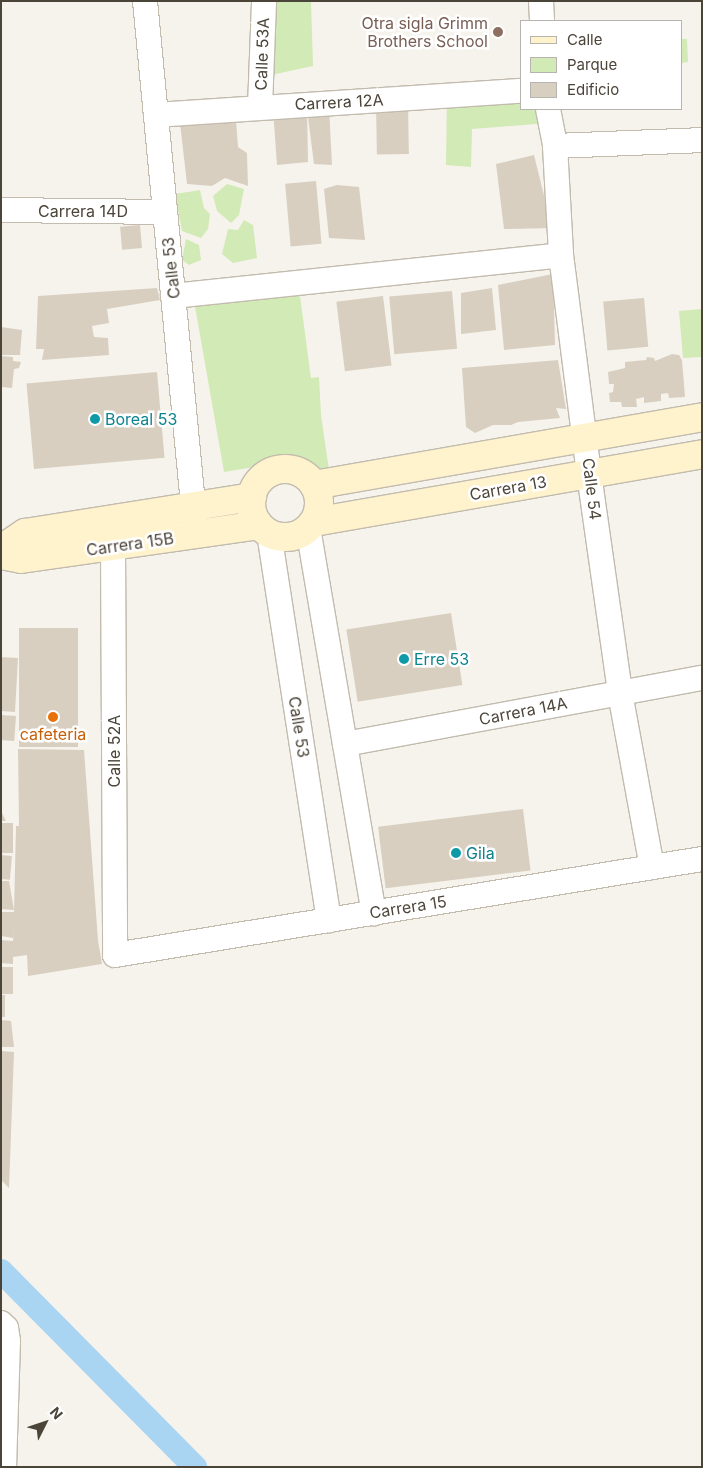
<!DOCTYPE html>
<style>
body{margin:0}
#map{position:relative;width:703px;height:1468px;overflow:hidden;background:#f6f3ec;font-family:Inter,sans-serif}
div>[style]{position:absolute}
.green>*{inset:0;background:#d2eab5}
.canal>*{height:24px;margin:-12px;padding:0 12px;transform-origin:12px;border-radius:12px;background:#a9d4f2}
.building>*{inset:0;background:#d8cfc1;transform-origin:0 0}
.roads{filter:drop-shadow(1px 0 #c2bbae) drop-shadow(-1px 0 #c2bbae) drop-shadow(0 1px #c2bbae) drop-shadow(0 -1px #c2bbae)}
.street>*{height:24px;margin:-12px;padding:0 12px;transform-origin:12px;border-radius:12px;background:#fff}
.secondary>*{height:28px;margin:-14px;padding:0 14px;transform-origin:14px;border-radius:14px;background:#fff3cd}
.secondary>.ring{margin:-14px;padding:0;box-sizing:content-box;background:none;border:28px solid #fff3cd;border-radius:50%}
.dots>*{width:14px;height:14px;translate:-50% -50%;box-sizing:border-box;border:2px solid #fff;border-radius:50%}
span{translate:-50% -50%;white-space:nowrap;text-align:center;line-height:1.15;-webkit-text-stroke:5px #fff;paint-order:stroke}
.education-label{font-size:16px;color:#785e54}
.right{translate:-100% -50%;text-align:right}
.street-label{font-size:16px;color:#4b4439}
.culture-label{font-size:16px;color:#0d838f}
.left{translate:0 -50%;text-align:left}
.food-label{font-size:16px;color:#c56008}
.frame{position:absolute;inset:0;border:2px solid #4b4439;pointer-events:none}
.legend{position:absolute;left:520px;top:20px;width:162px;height:90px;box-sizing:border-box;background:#fff;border:1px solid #b7b4b0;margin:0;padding:6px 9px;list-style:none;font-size:15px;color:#4b4439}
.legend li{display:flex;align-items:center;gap:10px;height:25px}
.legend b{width:25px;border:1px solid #b7b4b0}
.north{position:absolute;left:20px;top:1398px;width:50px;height:50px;-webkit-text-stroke:4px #fff;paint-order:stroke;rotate:49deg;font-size:14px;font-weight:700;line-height:20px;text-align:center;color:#4b4439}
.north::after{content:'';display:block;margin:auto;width:18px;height:22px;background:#4b4439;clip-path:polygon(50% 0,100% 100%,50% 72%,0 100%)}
</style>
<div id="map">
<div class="green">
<div style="clip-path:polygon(265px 1px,311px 1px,313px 66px,271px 75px)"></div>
<div style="clip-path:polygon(682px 39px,687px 39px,688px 62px,682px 63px)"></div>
<div style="clip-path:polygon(522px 84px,522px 109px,549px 109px,548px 123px,472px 129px,471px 167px,446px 165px,447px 90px)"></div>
<div style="clip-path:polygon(227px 184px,244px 189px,239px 215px,231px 223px,217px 211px,213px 196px)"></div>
<div style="clip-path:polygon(200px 190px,204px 208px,210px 214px,208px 229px,201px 238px,182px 231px,175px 194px)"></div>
<div style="clip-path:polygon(244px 220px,253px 225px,257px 258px,233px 263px,222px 254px,228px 229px,238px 230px)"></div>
<div style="clip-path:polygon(186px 239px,199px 245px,201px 260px,189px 265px,182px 260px)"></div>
<div style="clip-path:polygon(298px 281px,311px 378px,319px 377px,321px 415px,329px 470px,286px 462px,224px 472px,193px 295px)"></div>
<div style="clip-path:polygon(702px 309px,702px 357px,683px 358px,679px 311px)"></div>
</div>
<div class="canal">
<div style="left:1px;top:1271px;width:276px;rotate:45.3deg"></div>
</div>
<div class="building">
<div style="left:408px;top:103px;width:51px;height:32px;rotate:89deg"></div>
<div style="clip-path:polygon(329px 107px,332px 165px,314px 164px,307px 109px,308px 162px,277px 165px,273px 109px)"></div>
<div style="clip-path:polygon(236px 120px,238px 147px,247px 153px,248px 186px,225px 178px,212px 186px,187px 184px,180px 123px)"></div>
<div style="clip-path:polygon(534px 155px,552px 228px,504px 229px,496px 164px)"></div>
<div style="left:316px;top:181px;width:63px;height:31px;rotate:85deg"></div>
<div style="clip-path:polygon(337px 185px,359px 187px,365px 240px,329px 238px,324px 189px)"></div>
<div style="left:140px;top:225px;width:23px;height:20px;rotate:85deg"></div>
<div style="clip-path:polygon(553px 274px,555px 345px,504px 350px,498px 285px)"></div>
<div style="clip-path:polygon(157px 288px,160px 300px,107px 309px,109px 323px,92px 326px,94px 337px,108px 338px,109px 355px,42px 360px,44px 349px,36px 349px,38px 296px)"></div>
<div style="clip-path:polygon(492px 288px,496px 330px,461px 334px,461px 293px)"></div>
<div style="left:452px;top:291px;width:58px;height:63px;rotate:85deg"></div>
<div style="left:383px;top:296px;width:70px;height:47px;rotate:83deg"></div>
<div style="left:644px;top:298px;width:49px;height:41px;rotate:85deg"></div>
<div style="clip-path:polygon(1px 327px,22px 330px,20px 355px,1px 355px)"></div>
<div style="clip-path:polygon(672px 354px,679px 355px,682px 360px,685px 397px,669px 398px,668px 393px,661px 394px,661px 401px,644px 403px,644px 397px,636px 399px,637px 407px,622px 407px,621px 402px,610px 402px,609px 393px,613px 392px,614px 384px,609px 384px,608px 372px,625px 368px,625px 362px,646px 360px,647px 357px,654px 358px,655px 361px)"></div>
<div style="clip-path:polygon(1px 356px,13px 357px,13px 361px,21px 362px,19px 368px,14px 369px,12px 388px,1px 387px)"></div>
<div style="clip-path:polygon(558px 360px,566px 409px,556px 408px,560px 418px,518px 422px,511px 425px,493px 425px,475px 433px,466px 427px,462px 368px)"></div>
<div style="left:157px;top:372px;width:86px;height:131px;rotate:85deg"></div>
<div style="left:451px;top:613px;width:73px;height:106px;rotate:81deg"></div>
<div style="left:19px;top:628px;width:59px;height:119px"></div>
<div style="clip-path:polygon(1px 657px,18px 658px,15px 712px,1px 711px)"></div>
<div style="left:1px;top:715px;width:15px;height:25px;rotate:4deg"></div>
<div style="clip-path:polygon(18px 749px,84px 750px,98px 940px,102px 964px,28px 976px,27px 955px,13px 957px,13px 964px,1px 963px,1px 940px,13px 941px,14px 927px,13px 938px,1px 936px,1px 912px,14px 912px,16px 826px,19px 826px)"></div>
<div style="left:523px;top:809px;width:62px;height:146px;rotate:83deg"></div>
<div style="clip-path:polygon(1px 811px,6px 821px,1px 821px)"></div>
<div style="left:1px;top:823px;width:12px;height:30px"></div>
<div style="left:1px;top:855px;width:11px;height:24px;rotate:5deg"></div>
<div style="clip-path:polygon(1px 881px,9px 881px,14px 910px,1px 909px)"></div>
<div style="left:1px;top:967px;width:12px;height:27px"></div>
<div style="left:1px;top:995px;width:4px;height:22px"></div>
<div style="clip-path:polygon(1px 1020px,11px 1021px,14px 1047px,1px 1047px)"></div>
<div style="clip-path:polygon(1px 1051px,14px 1052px,9px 1188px,1px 1180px)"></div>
</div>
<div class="roads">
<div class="street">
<div style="left:145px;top:1px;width:526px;rotate:84.55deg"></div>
<div style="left:541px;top:1px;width:20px;rotate:87deg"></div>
<div style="left:260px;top:107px;width:106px;rotate:-87.8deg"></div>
<div style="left:548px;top:109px;width:38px;rotate:79deg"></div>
<div style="left:555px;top:146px;width:109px;rotate:86.8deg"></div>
<div style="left:561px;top:255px;width:221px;rotate:82.7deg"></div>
<div style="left:589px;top:474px;width:221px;rotate:81.9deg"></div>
<div style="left:620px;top:693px;width:177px;rotate:79.6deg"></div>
<div style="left:156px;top:115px;width:367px;rotate:-3.8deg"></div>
<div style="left:555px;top:146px;width:147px;rotate:-2.3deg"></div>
<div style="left:1px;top:210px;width:164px;rotate:0.7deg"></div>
<div style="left:173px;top:296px;width:390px;rotate:-6deg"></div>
<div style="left:308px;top:528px;width:391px;rotate:80.3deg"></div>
<div style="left:269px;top:533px;width:392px;rotate:81.2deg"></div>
<div style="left:113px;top:546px;width:409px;rotate:89.7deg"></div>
<div style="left:115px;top:955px;width:595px;rotate:-9.29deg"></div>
<div style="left:345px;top:744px;width:363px;rotate:-10.5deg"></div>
<div style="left:1px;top:1323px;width:7px;rotate:45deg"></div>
<div style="left:6px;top:1328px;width:13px;rotate:81deg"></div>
<div style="left:8px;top:1341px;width:126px;rotate:91.8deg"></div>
</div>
<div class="secondary">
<div class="ring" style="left:251px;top:469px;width:40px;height:40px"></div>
<div style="left:314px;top:485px;width:394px;rotate:-9.9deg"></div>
<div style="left:314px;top:522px;width:394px;rotate:-9.9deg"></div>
<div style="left:1px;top:549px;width:29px;rotate:-34deg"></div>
<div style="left:25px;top:533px;width:230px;rotate:-9deg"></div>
<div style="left:1px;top:555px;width:20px;rotate:11deg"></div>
<div style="left:21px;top:559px;width:240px;rotate:-8.1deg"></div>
</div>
</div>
<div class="dots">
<div style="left:498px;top:32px;background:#8d6e63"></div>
<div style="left:95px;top:419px;background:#0f9aa8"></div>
<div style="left:404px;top:659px;background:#0f9aa8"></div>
<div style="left:53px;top:717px;background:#e8710a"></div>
<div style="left:456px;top:853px;background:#0f9aa8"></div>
</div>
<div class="education-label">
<span class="right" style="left:488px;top:32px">Otra sigla Grimm<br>Brothers School</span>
</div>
<div class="street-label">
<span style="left:262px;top:54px;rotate:-88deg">Calle 53A</span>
<span style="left:339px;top:102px;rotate:-3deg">Carrera 12A</span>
<span style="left:83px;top:211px">Carrera 14D</span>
<span style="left:171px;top:268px;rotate:-96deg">Calle 53</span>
<span style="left:508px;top:488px;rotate:-10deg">Carrera 13</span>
<span style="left:592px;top:489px;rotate:83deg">Calle 54</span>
<span style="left:130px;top:544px;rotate:-8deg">Carrera 15B</span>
<span style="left:523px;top:711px;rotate:-11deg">Carrera 14A</span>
<span style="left:299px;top:727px;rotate:81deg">Calle 53</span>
<span style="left:114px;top:751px;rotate:-90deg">Calle 52A</span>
<span style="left:408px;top:907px;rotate:-9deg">Carrera 15</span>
</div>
<div class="culture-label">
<span class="left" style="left:105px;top:419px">Boreal 53</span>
<span class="left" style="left:414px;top:659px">Erre 53</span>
<span class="left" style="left:466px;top:853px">Gila</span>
</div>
<div class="food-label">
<span style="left:53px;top:734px">cafeteria</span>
</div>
<div class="frame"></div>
<ul class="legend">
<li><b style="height:6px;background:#fff3cd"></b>Calle</li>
<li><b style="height:14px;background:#d2eab5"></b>Parque</li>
<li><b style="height:14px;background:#d8cfc1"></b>Edificio</li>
</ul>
<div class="north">N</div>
</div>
